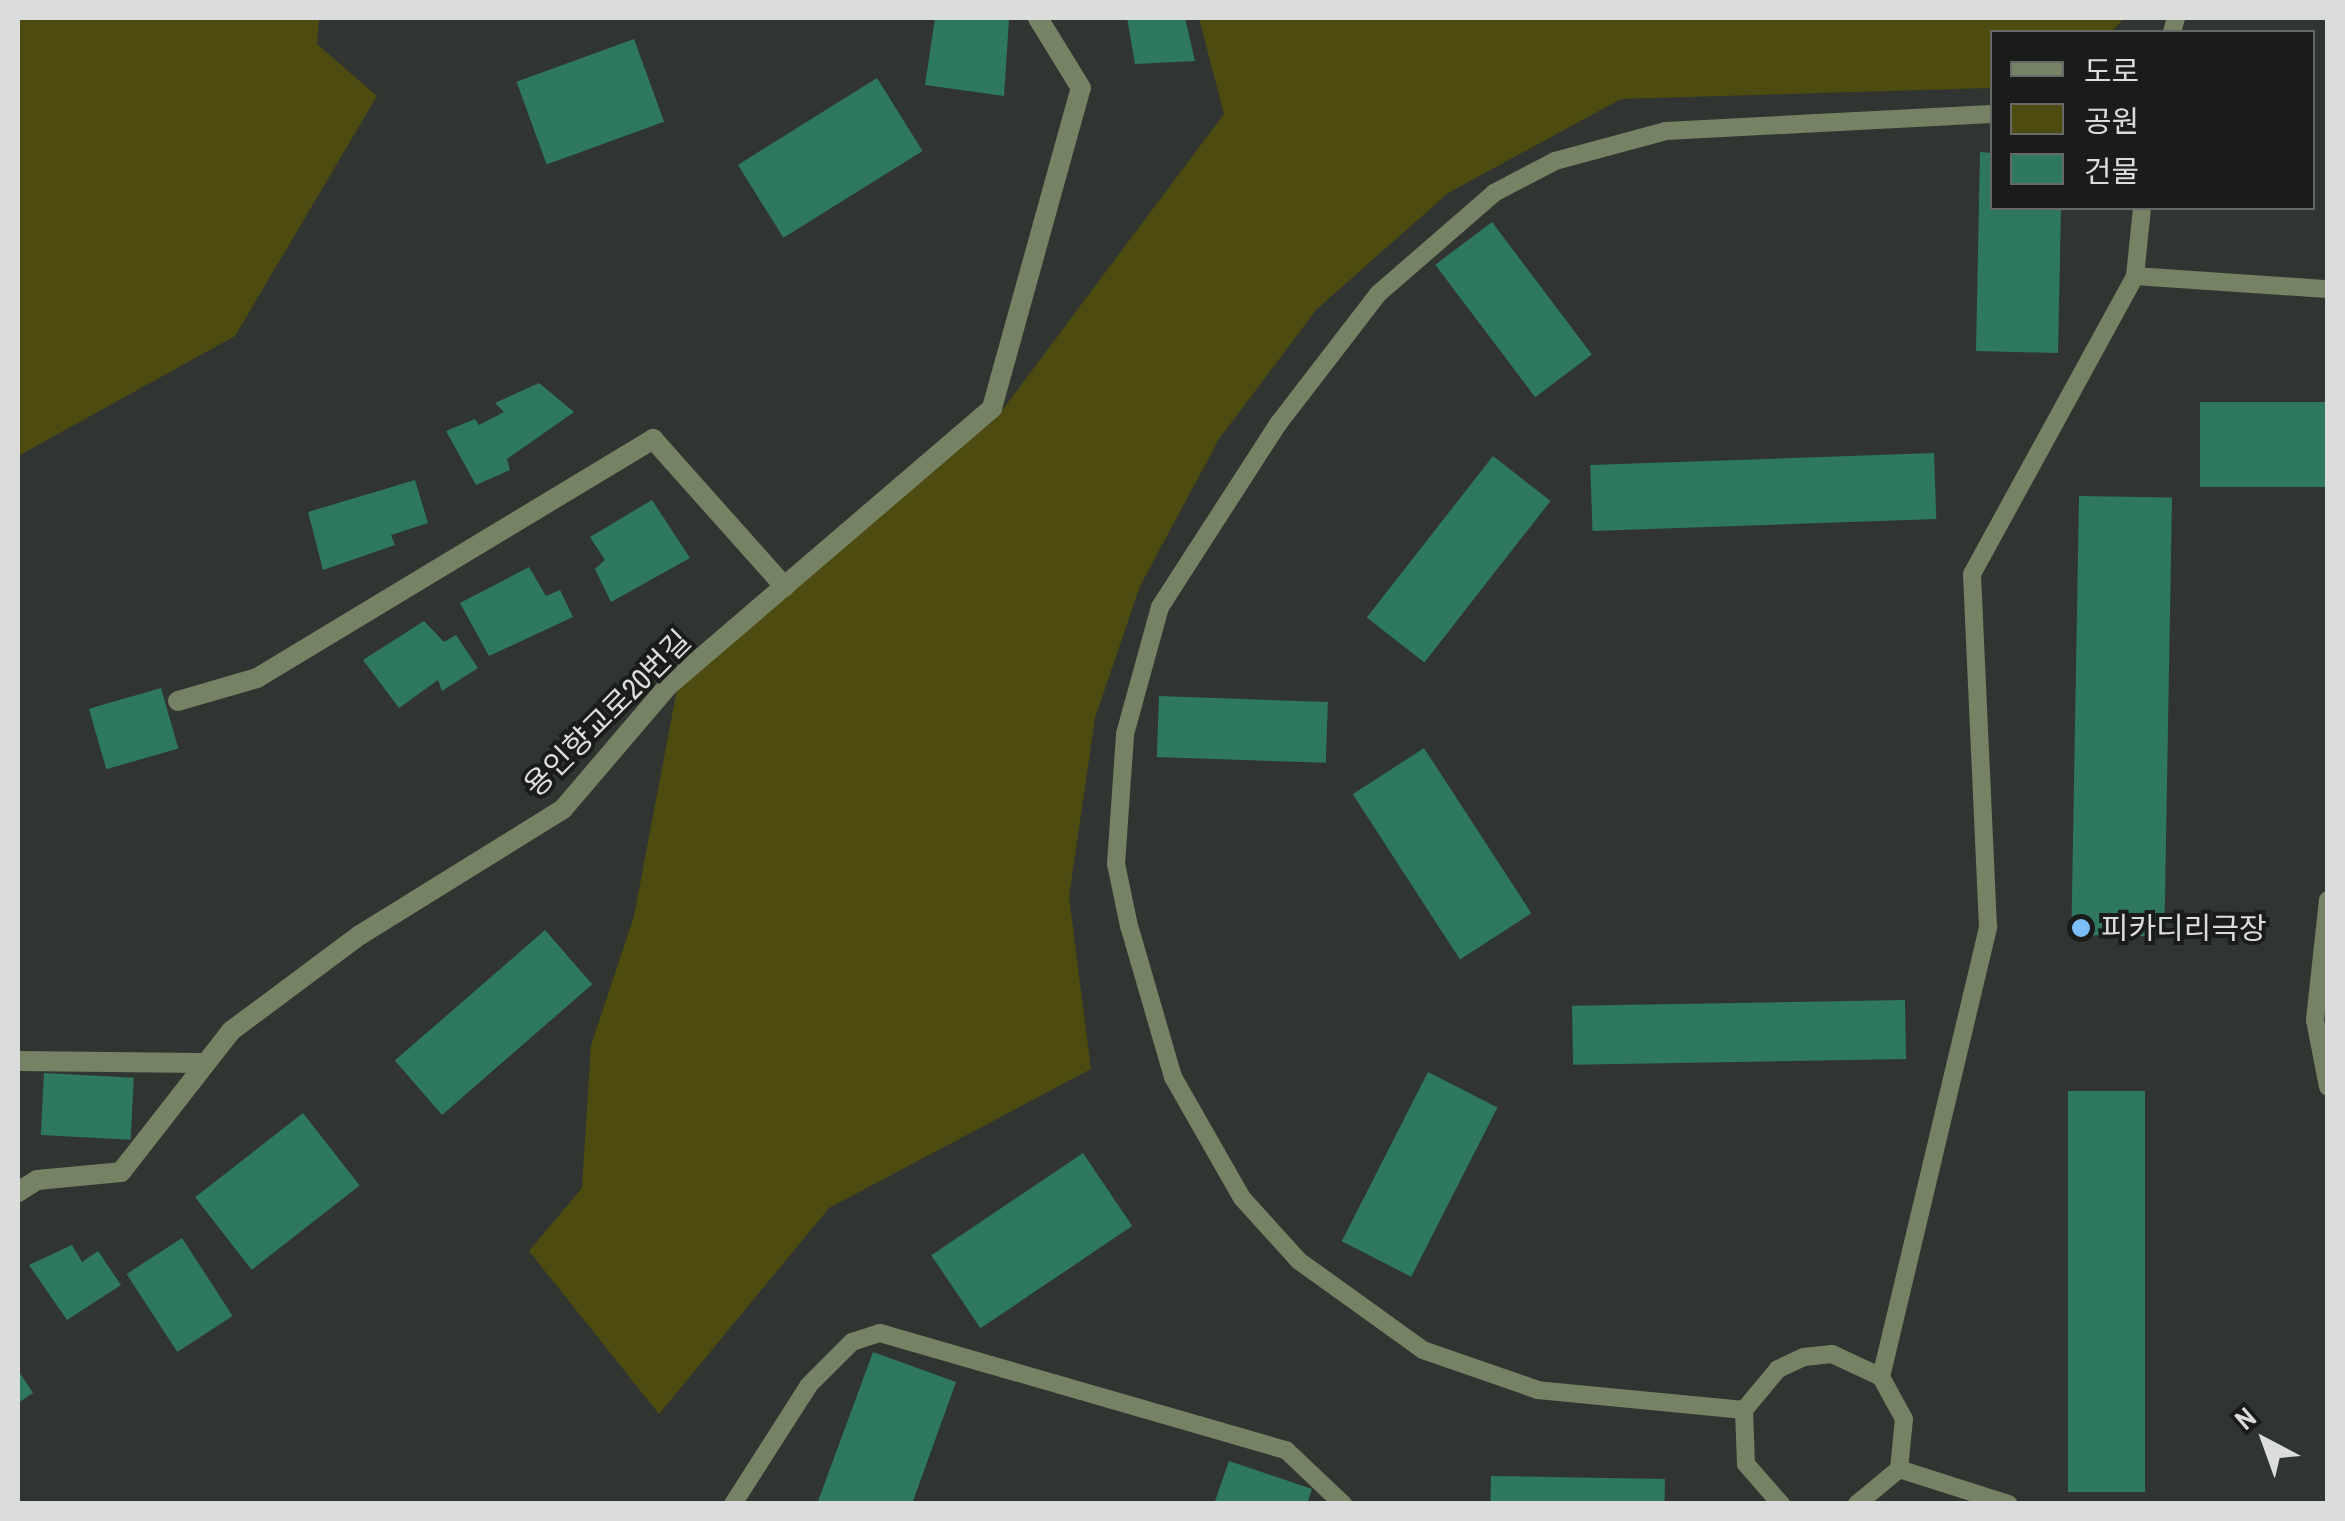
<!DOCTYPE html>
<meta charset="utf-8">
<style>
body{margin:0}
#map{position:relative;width:2345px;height:1521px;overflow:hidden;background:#313531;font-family:"Archivo Narrow","Noto Sans KR",sans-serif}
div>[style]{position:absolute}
.green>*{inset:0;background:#4d4b10}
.building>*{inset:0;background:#2d785e;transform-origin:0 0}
.lane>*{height:18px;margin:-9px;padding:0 9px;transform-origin:9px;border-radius:9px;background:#758364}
.street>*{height:20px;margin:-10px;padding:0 10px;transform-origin:10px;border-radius:10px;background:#758364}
.dots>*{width:28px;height:28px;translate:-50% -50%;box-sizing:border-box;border:5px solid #1a1c1a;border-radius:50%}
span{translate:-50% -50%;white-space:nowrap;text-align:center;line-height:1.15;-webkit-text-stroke:8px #1a1c1a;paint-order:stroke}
.street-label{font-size:30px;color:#dadddb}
.poi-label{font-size:30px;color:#dadddb}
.left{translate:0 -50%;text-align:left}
.frame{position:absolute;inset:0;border:20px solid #dadddb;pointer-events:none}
.legend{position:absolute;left:1990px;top:30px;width:325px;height:180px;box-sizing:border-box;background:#1a1c1a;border:2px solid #676967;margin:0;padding:12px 18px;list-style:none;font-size:30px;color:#dadddb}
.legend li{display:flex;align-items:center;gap:20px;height:50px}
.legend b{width:50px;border:2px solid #676967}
.north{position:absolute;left:2215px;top:1391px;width:100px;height:100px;-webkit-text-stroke:8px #1a1c1a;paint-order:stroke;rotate:319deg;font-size:28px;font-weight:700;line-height:40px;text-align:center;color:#dadddb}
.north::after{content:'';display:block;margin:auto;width:35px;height:45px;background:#dadddb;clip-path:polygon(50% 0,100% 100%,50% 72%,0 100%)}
</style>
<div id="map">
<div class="green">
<div style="clip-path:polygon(18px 18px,319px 18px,317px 44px,377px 96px,235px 336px,18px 456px)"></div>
<div style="clip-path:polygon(1199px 18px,2124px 18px,2111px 32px,1992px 32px,1992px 88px,1621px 99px,1448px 193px,1316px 310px,1219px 439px,1140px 586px,1095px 718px,1069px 897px,1091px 1069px,829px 1208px,659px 1414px,529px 1251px,582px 1188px,591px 1045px,634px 916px,677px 689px,997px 417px,1224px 114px)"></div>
</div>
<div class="building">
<div style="clip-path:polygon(935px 18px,1009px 20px,1004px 96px,925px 85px)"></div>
<div style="clip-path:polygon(1127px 18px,1185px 18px,1195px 61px,1135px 64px)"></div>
<div style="left:634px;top:39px;width:88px;height:125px;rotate:70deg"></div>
<div style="left:877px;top:78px;width:86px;height:164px;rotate:58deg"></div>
<div style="clip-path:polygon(1980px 152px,1992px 153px,1992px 208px,2061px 208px,2058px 353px,1976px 351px)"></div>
<div style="left:1492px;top:222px;width:166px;height:71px;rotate:53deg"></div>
<div style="clip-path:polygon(539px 383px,574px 412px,507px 459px,510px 470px,476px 485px,446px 431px,475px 419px,479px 425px,504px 412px,495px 403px)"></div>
<div style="left:2200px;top:402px;width:128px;height:85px"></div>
<div style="left:1934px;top:453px;width:66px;height:344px;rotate:88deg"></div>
<div style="left:1493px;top:456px;width:73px;height:205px;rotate:38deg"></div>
<div style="clip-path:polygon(415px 480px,428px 523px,391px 535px,395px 545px,323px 570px,308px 512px)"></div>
<div style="left:2079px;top:496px;width:93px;height:439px;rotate:1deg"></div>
<div style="clip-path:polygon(652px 500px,690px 558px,611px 602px,595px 569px,605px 560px,590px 537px)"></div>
<div style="clip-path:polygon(529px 567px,546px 596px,560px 590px,573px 617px,489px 656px,460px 603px)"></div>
<div style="clip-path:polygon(424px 621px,444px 642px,456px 635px,478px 668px,442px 691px,438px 680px,399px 708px,363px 660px)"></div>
<div style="left:161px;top:688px;width:63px;height:75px;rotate:74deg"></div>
<div style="left:1159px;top:696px;width:169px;height:61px;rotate:2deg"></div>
<div style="left:1424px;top:748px;width:197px;height:85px;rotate:57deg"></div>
<div style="left:545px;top:930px;width:72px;height:199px;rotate:49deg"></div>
<div style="left:1905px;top:1000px;width:59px;height:333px;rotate:89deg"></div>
<div style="left:1428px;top:1072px;width:78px;height:190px;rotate:27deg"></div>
<div style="left:44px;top:1073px;width:90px;height:62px;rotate:3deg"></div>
<div style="left:2068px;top:1091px;width:77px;height:401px"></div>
<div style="left:303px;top:1113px;width:92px;height:137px;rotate:52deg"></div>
<div style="left:1083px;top:1153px;width:88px;height:183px;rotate:56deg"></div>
<div style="left:182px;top:1238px;width:93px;height:66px;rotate:57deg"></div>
<div style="clip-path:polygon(72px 1245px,82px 1262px,98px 1251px,121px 1285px,67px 1320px,29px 1265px)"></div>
<div style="clip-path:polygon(873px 1352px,956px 1382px,912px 1504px,817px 1504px)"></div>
<div style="clip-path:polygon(18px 1370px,33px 1393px,18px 1403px)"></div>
<div style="clip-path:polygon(1229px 1461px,1312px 1489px,1307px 1504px,1214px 1504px)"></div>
<div style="left:1491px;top:1476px;width:174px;height:28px;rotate:1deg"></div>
</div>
<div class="lane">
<div style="left:2172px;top:32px;width:15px;rotate:-74deg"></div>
<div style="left:2135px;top:276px;width:193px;rotate:3.9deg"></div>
<div style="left:2328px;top:900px;width:121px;rotate:96.2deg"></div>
<div style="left:2315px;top:1020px;width:68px;rotate:79deg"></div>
<div style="left:1744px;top:1410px;width:53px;rotate:-50.3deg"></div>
<div style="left:1778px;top:1369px;width:29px;rotate:-25deg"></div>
<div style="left:1804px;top:1357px;width:28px;rotate:-6deg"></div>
<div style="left:1832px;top:1354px;width:54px;rotate:25.1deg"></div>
<div style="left:1899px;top:1469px;width:115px;rotate:17.7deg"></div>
<div style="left:733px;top:1504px;width:141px;rotate:-57.4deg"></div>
<div style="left:809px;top:1385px;width:61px;rotate:-45deg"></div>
<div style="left:852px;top:1342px;width:29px;rotate:-18deg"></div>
<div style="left:880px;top:1333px;width:423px;rotate:16.1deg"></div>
<div style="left:1286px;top:1450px;width:79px;rotate:43.5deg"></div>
<div style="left:1781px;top:1504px;width:53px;rotate:-131.2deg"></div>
<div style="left:1746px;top:1464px;width:54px;rotate:-92.1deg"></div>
<div style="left:1744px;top:1410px;width:207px;rotate:-174.5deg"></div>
<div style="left:1538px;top:1390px;width:122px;rotate:-160.8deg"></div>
<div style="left:1423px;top:1350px;width:153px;rotate:-144.3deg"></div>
<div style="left:1299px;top:1261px;width:85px;rotate:-132.1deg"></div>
<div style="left:1242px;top:1198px;width:139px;rotate:-119.7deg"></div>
<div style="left:1173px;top:1077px;width:157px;rotate:-106.2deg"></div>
<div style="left:1129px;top:926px;width:63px;rotate:-101.8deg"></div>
<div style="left:1116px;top:864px;width:130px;rotate:-86deg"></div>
<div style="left:1125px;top:734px;width:132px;rotate:-74.6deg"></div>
<div style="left:1160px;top:607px;width:218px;rotate:-57.2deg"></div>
<div style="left:1278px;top:424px;width:164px;rotate:-52.4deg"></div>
<div style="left:1378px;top:294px;width:154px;rotate:-41deg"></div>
<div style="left:1494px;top:193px;width:69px;rotate:-27.7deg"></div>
<div style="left:1555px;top:161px;width:115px;rotate:-15.1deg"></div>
<div style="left:1666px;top:131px;width:326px;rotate:-3deg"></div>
<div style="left:1857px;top:1504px;width:55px;rotate:-39.8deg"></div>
<div style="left:1899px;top:1469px;width:50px;rotate:-84.3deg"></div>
<div style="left:1904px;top:1419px;width:48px;rotate:-118.7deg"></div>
<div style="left:1881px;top:1377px;width:463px;rotate:-76.6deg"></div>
<div style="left:1988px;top:927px;width:353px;rotate:-92.6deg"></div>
<div style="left:1972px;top:574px;width:340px;rotate:-61.3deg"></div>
<div style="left:2135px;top:276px;width:68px;rotate:-84.1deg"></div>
</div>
<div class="street">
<div style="left:178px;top:701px;width:82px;rotate:-16.2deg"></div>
<div style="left:257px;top:678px;width:463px;rotate:-31.1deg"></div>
<div style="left:653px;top:439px;width:198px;rotate:48.3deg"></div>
<div style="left:18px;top:1061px;width:183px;rotate:0.6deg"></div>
<div style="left:18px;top:1192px;width:22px;rotate:-32deg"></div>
<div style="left:37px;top:1180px;width:84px;rotate:-5.4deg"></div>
<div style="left:121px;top:1172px;width:179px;rotate:-52deg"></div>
<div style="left:231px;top:1031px;width:161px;rotate:-36.7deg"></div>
<div style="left:360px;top:935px;width:239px;rotate:-31.8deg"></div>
<div style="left:563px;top:809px;width:162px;rotate:-49.5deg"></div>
<div style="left:668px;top:686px;width:427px;rotate:-40.6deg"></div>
<div style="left:992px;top:408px;width:332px;rotate:-74.5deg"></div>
<div style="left:1081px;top:88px;width:82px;rotate:-121.6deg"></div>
</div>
<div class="dots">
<div style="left:2081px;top:928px;background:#7cbef9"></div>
</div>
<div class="street-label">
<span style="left:607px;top:713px;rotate:-45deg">용인향교로20번길</span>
</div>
<div class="poi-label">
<span class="left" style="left:2101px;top:928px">피카디리극장</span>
</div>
<div class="frame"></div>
<ul class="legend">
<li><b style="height:12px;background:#758364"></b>도로</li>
<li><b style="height:28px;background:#4d4b10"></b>공원</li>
<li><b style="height:28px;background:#2d785e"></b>건물</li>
</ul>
<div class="north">N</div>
</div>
